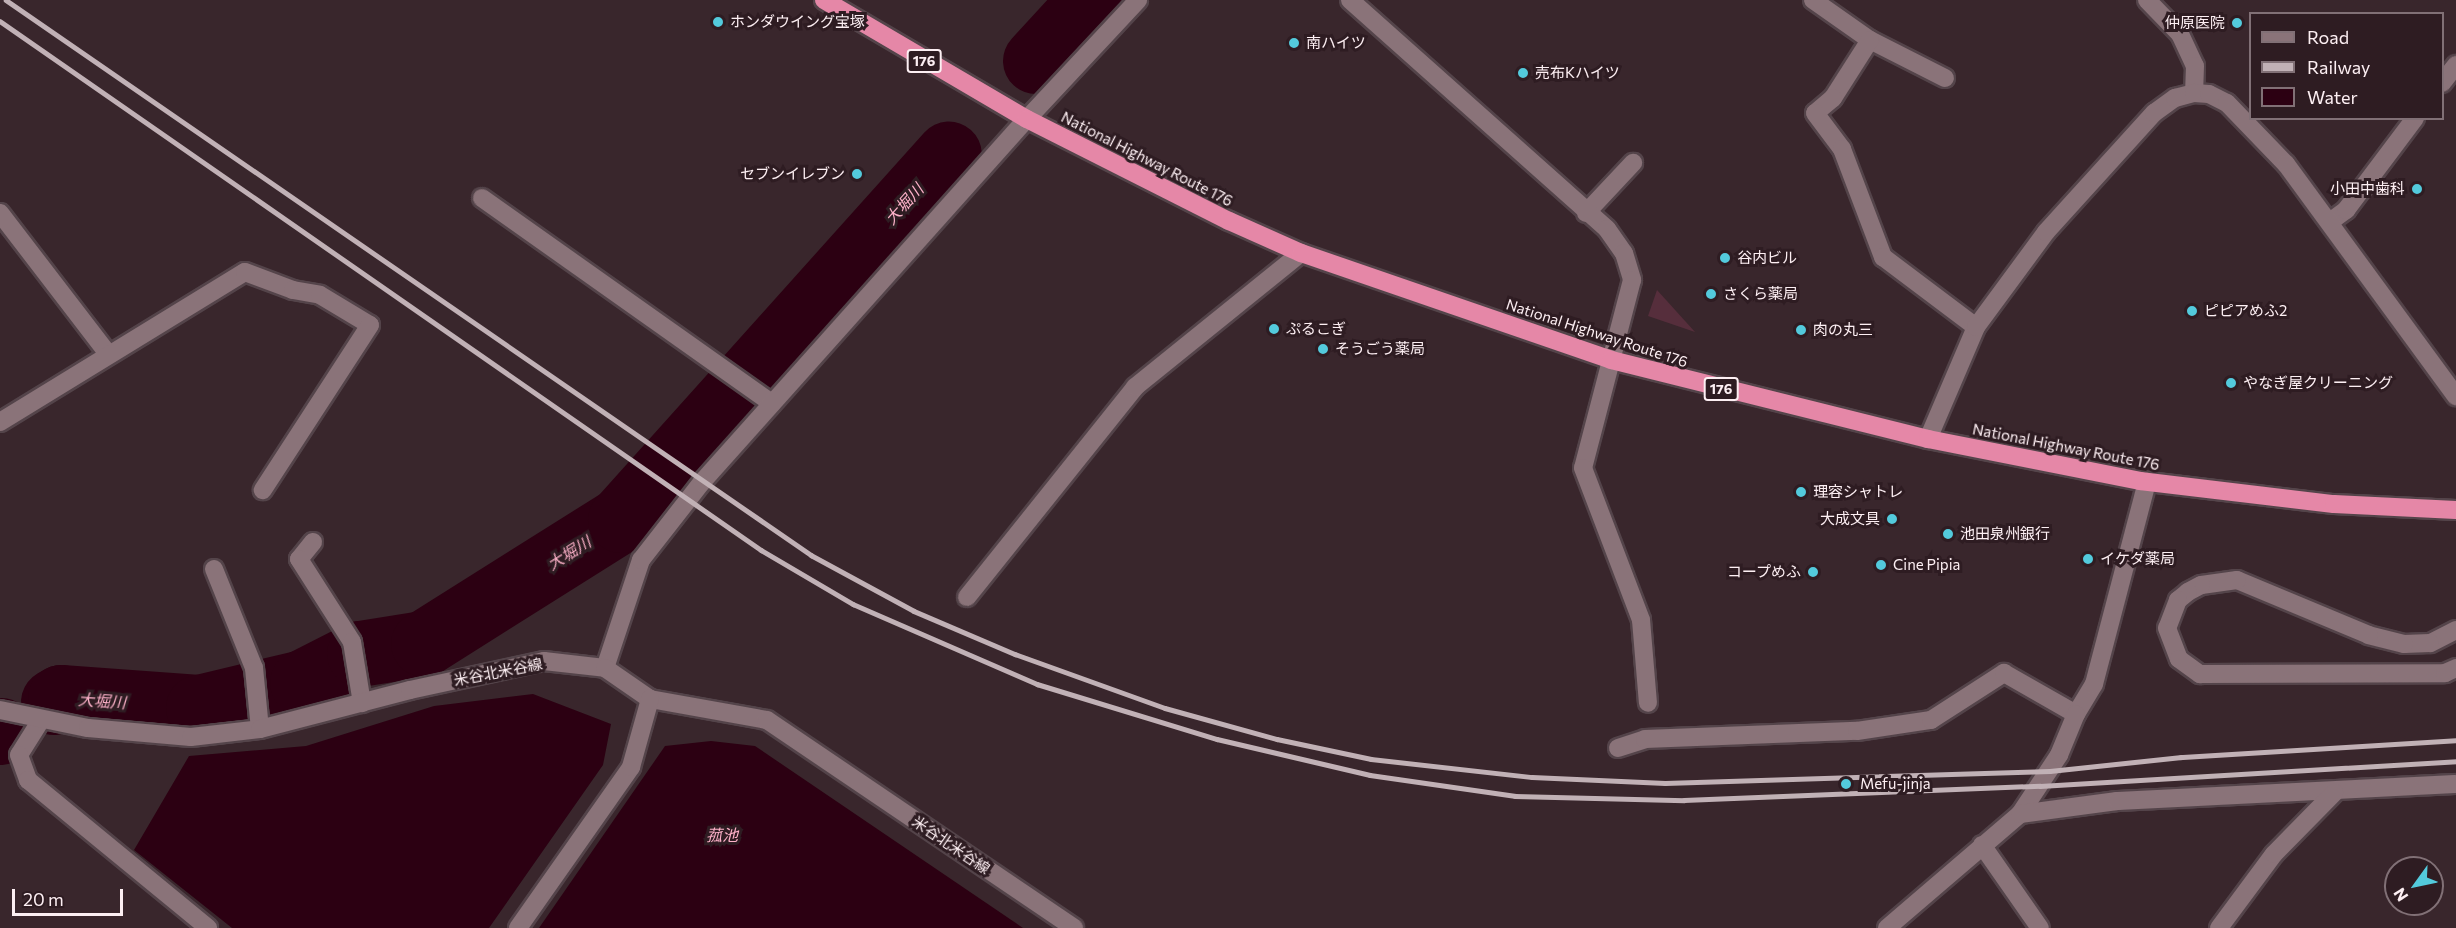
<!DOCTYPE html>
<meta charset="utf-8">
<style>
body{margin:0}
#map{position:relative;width:2456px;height:928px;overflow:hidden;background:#39262c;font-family:Commissioner,"Noto Sans JP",sans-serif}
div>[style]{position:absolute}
.green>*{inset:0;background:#562e3c}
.water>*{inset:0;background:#2c0012}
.river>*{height:66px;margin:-33px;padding:0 33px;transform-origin:33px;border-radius:33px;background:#2c0012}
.roads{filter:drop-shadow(2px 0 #54444a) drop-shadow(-2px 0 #54444a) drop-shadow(0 2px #54444a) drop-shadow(0 -2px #54444a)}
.lane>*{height:18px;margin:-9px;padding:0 9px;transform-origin:9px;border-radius:9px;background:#8a7379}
.street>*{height:18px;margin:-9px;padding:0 9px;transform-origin:9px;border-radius:9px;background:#8a7379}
.secondary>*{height:18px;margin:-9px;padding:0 9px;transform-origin:9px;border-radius:9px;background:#8a7379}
.highway>*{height:18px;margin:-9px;padding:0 9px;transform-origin:9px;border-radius:9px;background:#e587a7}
.rail>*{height:4.5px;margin:-2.25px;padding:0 2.25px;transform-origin:2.25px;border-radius:2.25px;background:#c1b1b6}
.dots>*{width:16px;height:16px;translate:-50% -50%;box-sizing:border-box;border:3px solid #2e1c22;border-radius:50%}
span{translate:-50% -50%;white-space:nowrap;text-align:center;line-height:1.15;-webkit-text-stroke:6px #2e1c22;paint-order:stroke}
.shield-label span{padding:2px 4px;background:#2e1c22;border:2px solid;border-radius:4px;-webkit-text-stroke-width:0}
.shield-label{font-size:14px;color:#fdeff3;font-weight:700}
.poi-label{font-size:15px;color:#fdeff3}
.left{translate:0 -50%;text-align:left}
.right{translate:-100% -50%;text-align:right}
.street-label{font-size:15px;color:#fdeff3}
.water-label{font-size:16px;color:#fdb1c9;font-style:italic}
.legend{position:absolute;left:2249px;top:12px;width:195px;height:108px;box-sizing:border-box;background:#2e1c22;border:2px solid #817076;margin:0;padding:8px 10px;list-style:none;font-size:18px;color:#fdeff3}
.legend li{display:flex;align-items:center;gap:12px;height:30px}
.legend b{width:30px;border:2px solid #817076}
.north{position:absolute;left:2384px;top:856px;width:60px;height:60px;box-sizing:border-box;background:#2e1c22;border:2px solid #817076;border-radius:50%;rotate:237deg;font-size:16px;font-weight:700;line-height:24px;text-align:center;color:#fdeff3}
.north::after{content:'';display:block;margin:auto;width:21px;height:27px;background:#53cadc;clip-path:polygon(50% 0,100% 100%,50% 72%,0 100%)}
.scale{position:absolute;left:12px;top:889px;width:111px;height:27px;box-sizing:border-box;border:3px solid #fdeff3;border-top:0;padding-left:8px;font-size:18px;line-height:21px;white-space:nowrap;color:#fdeff3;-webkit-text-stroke:4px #2e1c22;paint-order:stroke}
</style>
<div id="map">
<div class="green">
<div style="clip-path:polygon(1657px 290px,1695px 332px,1648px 316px)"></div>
</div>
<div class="water">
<div style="clip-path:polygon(533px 694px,611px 724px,603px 765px,489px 928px,232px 928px,134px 850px,189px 756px,306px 746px,434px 706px)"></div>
<div style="clip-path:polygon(711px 741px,755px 746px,1023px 928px,539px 928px,665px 746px)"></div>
</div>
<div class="river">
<div style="left:1036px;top:61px;width:83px;rotate:-47.4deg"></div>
<div style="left:54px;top:702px;width:8px;rotate:-30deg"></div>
<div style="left:61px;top:698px;width:138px;rotate:4.1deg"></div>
<div style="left:199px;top:708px;width:107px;rotate:-13.5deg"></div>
<div style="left:303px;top:683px;width:64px;rotate:-27deg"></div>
<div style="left:360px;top:654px;width:65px;rotate:-8.9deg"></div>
<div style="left:424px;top:644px;width:233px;rotate:-32.2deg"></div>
<div style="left:621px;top:520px;width:491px;rotate:-48.1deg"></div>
<div style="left:0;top:732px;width:2px;rotate:-27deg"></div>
</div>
<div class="roads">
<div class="lane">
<div style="left:1870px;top:40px;width:84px;rotate:26.9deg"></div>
<div style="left:482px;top:198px;width:355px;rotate:35.3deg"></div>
<div style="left:1586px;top:213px;width:69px;rotate:-46.8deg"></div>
<div style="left:313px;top:542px;width:22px;rotate:129deg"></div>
<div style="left:299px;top:559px;width:98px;rotate:57.4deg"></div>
<div style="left:352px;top:642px;width:62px;rotate:80.7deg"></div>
<div style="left:214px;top:569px;width:107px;rotate:68deg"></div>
<div style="left:254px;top:668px;width:61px;rotate:84.4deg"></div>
<div style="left:2456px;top:630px;width:29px;rotate:153deg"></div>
<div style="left:2430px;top:643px;width:26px;rotate:178deg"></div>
<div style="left:2404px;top:644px;width:36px;rotate:-166deg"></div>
<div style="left:2369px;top:635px;width:143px;rotate:-157.4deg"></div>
<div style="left:2237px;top:580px;width:36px;rotate:172deg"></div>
<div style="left:2201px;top:585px;width:15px;rotate:152deg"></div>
<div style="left:2188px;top:592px;width:13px;rotate:141deg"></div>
<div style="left:2178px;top:600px;width:30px;rotate:111deg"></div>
<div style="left:2167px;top:628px;width:33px;rotate:69deg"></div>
<div style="left:2179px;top:659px;width:26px;rotate:36deg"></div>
<div style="left:2200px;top:674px;width:245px;rotate:-0.2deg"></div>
<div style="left:2445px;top:673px;width:12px;rotate:-24deg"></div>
<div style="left:41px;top:720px;width:41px;rotate:122.2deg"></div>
<div style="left:19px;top:755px;width:27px;rotate:70deg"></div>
<div style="left:28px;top:780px;width:233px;rotate:39.4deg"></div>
</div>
<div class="street">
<div style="left:1350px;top:0;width:344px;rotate:41.7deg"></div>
<div style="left:1607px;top:229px;width:29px;rotate:55deg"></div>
<div style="left:1624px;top:253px;width:28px;rotate:73deg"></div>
<div style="left:1632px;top:280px;width:194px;rotate:104.6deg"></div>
<div style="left:1583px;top:468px;width:163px;rotate:69.1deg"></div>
<div style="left:1641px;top:620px;width:83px;rotate:85.2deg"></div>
<div style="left:1813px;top:0;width:70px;rotate:35.1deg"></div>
<div style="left:1870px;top:40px;width:69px;rotate:122.5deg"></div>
<div style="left:1833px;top:98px;width:23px;rotate:140deg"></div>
<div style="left:1815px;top:113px;width:45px;rotate:53.1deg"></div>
<div style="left:1842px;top:149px;width:116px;rotate:69.2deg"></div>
<div style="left:1883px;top:257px;width:116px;rotate:37deg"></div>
<div style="left:2147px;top:0;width:47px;rotate:45.9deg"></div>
<div style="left:2180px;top:34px;width:35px;rotate:65deg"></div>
<div style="left:2195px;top:66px;width:27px;rotate:92deg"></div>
<div style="left:2442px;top:83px;width:23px;rotate:-52deg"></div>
<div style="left:0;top:213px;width:178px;rotate:52.5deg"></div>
<div style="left:2331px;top:221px;width:19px;rotate:-36deg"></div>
<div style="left:2346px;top:210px;width:115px;rotate:-53.1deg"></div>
<div style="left:0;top:422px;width:287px;rotate:-31.5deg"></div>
<div style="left:245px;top:272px;width:51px;rotate:20.6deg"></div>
<div style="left:293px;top:290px;width:27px;rotate:10deg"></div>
<div style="left:320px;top:295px;width:58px;rotate:31deg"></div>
<div style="left:370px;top:325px;width:197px;rotate:123deg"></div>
<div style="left:967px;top:597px;width:269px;rotate:-51.3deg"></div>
<div style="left:1135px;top:387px;width:213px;rotate:-38.9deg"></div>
<div style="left:605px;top:668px;width:114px;rotate:-71.6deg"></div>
<div style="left:641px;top:560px;width:99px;rotate:-52deg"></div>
<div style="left:702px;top:482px;width:487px;rotate:-48.2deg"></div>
<div style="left:0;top:710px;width:90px;rotate:11.6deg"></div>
<div style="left:88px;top:728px;width:103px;rotate:5deg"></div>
<div style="left:191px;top:737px;width:69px;rotate:-6.6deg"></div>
<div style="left:260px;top:729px;width:155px;rotate:-14.6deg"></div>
<div style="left:410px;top:690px;width:137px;rotate:-12.2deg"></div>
<div style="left:544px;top:661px;width:61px;rotate:6.5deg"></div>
<div style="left:605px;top:668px;width:55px;rotate:34.6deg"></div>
<div style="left:650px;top:699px;width:119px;rotate:10.2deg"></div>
<div style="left:767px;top:720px;width:371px;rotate:34.1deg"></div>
<div style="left:1618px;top:748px;width:28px;rotate:-18deg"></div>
<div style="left:1645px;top:739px;width:212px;rotate:-2.2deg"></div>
<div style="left:1857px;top:731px;width:75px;rotate:-8.5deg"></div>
<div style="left:1931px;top:720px;width:87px;rotate:-32.8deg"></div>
<div style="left:2004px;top:673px;width:83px;rotate:29.7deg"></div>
<div style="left:2076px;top:714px;width:35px;rotate:-59deg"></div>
<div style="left:2094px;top:684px;width:209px;rotate:-75.3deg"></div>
<div style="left:2020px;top:814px;width:71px;rotate:-56.5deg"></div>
<div style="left:2059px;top:755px;width:44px;rotate:-67.5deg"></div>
<div style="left:1982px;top:845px;width:101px;rotate:55.1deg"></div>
<div style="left:518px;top:928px;width:197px;rotate:-54.9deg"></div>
<div style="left:631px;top:767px;width:71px;rotate:-74.4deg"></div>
<div style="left:1887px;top:928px;width:175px;rotate:-40.6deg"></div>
<div style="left:2020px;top:814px;width:98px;rotate:-7.6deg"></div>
<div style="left:2117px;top:801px;width:339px;rotate:-2.9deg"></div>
<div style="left:2219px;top:928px;width:92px;rotate:-53.4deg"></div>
<div style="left:2274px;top:854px;width:86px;rotate:-45.5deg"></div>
</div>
<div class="secondary">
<div style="left:1027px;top:119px;width:163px;rotate:-47deg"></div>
<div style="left:1928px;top:439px;width:122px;rotate:-66.8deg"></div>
<div style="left:1976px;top:327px;width:118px;rotate:-53.6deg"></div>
<div style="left:2046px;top:232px;width:161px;rotate:-47.8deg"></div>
<div style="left:2154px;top:113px;width:26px;rotate:-36deg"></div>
<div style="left:2175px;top:98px;width:20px;rotate:-15deg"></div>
<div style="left:2194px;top:93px;width:15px;rotate:4deg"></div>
<div style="left:2209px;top:94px;width:20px;rotate:27deg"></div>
<div style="left:2227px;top:103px;width:85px;rotate:46deg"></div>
<div style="left:2286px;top:164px;width:288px;rotate:53.8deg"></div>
</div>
<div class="highway">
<div style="left:824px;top:0;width:235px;rotate:30.4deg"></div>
<div style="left:1027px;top:119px;width:226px;rotate:26.8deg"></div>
<div style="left:1229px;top:221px;width:79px;rotate:24deg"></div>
<div style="left:1301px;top:253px;width:328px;rotate:19deg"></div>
<div style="left:1611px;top:360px;width:327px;rotate:14deg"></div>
<div style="left:1928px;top:439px;width:216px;rotate:11.2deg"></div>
<div style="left:2140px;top:481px;width:195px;rotate:6.8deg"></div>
<div style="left:2334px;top:504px;width:122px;rotate:2.8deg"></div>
</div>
</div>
<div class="rail">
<div style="left:6px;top:0;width:978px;rotate:34.58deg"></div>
<div style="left:811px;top:555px;width:117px;rotate:28.5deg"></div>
<div style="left:914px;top:611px;width:110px;rotate:23.1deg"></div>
<div style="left:1015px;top:654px;width:159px;rotate:19.8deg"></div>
<div style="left:1165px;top:708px;width:116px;rotate:15.5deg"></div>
<div style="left:1277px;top:739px;width:96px;rotate:12deg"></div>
<div style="left:1371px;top:759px;width:162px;rotate:6.4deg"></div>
<div style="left:1532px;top:777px;width:133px;rotate:2.6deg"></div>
<div style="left:1665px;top:783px;width:385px;rotate:-1.8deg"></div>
<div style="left:2050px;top:771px;width:132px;rotate:-6.1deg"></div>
<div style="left:2181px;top:757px;width:276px;rotate:-3.5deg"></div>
<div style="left:0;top:21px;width:927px;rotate:34.8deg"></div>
<div style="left:761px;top:550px;width:107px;rotate:30.4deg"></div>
<div style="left:853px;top:604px;width:201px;rotate:23.5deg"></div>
<div style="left:1037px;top:684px;width:188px;rotate:17deg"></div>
<div style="left:1217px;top:739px;width:157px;rotate:13.2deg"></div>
<div style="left:1370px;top:775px;width:147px;rotate:8.2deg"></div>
<div style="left:1515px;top:796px;width:169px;rotate:1.4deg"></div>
<div style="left:1684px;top:800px;width:356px;rotate:-2.3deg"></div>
<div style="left:2040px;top:786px;width:417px;rotate:-3.4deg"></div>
</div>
<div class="dots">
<div style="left:718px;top:22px;background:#53cadc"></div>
<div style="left:2237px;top:23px;background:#53cadc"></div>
<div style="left:1294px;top:43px;background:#53cadc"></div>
<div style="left:1523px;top:73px;background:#53cadc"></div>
<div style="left:857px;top:174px;background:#53cadc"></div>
<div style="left:2417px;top:189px;background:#53cadc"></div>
<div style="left:1725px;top:258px;background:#53cadc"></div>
<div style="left:1711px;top:294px;background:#53cadc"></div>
<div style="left:2192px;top:311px;background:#53cadc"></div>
<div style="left:1274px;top:329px;background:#53cadc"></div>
<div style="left:1801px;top:330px;background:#53cadc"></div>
<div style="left:1323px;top:349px;background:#53cadc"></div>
<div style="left:2231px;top:383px;background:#53cadc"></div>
<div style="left:1801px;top:492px;background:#53cadc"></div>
<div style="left:1892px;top:519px;background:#53cadc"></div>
<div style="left:1948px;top:534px;background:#53cadc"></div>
<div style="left:2088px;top:559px;background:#53cadc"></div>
<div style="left:1881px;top:565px;background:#53cadc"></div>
<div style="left:1813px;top:572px;background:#53cadc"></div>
<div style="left:1846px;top:784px;background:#53cadc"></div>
</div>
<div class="shield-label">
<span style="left:924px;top:61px">176</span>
<span style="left:1721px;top:389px">176</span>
</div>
<div class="poi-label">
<span class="left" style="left:730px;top:22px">ホンダウイング宝塚</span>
<span class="right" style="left:2225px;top:23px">仲原医院</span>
<span class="left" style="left:1306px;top:43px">南ハイツ</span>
<span class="left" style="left:1535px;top:73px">売布Kハイツ</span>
<span class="right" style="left:845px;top:174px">セブンイレブン</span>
<span class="right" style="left:2405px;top:189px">小田中歯科</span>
<span class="left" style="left:1737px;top:258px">谷内ビル</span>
<span class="left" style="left:1723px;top:294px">さくら薬局</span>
<span class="left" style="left:2204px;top:311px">ピピアめふ2</span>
<span class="left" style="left:1286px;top:329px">ぷるこぎ</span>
<span class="left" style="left:1813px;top:330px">肉の丸三</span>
<span class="left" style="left:1335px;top:349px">そうごう薬局</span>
<span class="left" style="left:2243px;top:383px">やなぎ屋クリーニング</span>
<span class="left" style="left:1813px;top:492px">理容シャトレ</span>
<span class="right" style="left:1880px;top:519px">大成文具</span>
<span class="left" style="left:1960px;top:534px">池田泉州銀行</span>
<span class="left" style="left:2100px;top:559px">イケダ薬局</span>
<span class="left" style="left:1893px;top:565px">Cine Pipia</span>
<span class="right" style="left:1801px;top:572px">コープめふ</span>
<span class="left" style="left:1860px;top:784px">Mefu-jinja</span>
</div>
<div class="street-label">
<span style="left:1147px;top:159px;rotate:27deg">National Highway Route 176</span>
<span style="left:1597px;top:333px;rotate:18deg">National Highway Route 176</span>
<span style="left:2066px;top:447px;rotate:11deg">National Highway Route 176</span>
<span style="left:498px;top:672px;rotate:-11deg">米谷北米谷線</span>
<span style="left:951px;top:845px;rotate:34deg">米谷北米谷線</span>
</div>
<div class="water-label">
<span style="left:904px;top:204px;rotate:-48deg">大堀川</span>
<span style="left:569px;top:553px;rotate:-32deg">大堀川</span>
<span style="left:102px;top:701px;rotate:4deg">大堀川</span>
<span style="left:722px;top:835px">菰池</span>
</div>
<ul class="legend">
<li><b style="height:8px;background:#8a7379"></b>Road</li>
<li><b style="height:8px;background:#c1b1b6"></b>Railway</li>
<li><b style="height:16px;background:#2c0012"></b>Water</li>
</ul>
<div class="north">N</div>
<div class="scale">20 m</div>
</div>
